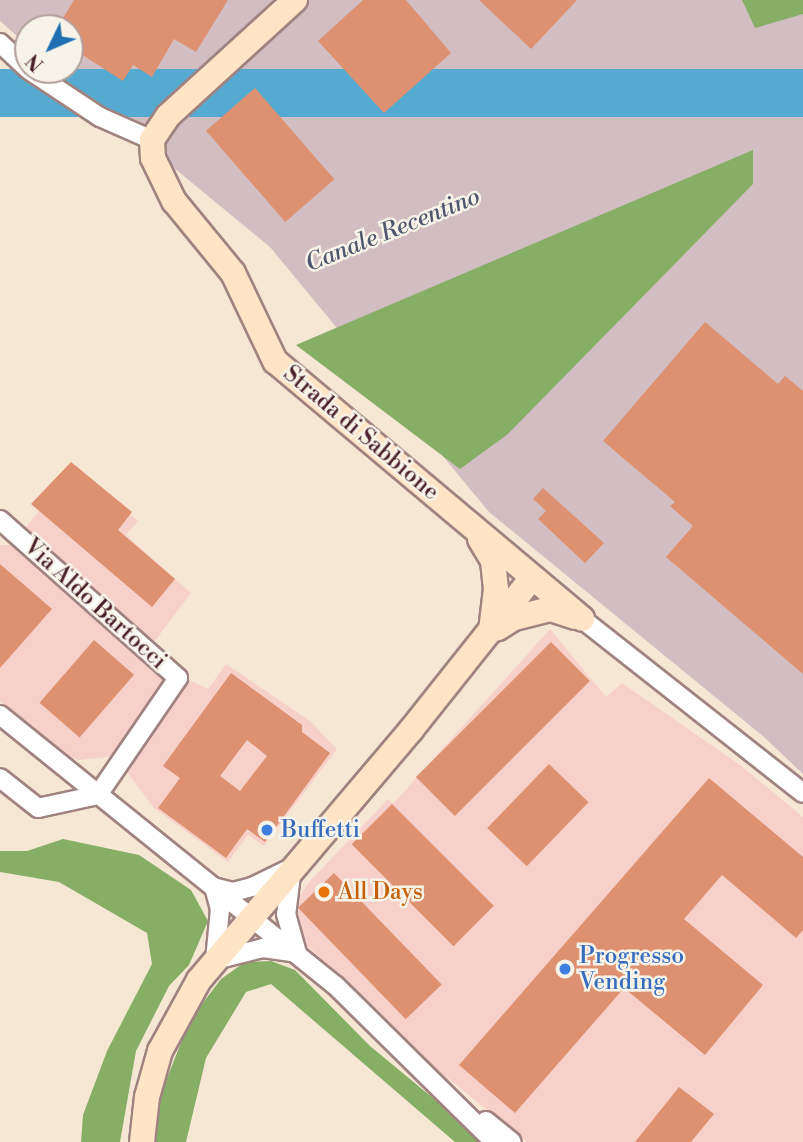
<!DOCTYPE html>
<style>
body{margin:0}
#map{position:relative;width:803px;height:1142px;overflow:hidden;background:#f6e7d4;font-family:"Libre Bodoni",serif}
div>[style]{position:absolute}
.built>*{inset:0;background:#f7d0ca}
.industrial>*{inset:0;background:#d2bec2}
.forest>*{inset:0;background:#86ae65}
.water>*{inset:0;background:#55aad1;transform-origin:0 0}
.building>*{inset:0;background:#de9170;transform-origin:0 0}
.roads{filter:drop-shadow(2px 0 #a08380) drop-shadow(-2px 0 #a08380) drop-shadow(0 2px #a08380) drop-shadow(0 -2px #a08380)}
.minor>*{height:18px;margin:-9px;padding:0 9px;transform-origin:9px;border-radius:9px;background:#fff}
.secondary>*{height:24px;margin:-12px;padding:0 12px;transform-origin:12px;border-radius:12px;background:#ffe4c6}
.dots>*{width:19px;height:19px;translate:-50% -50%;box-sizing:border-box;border:4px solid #f7f3e8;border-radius:50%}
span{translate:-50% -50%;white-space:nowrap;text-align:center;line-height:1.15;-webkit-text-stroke:5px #f7f3e8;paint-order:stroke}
.street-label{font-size:23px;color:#4a1f2b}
.shop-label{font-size:23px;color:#366cbe}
.left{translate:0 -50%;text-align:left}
.food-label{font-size:23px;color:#c56008}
.water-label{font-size:24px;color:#4e576d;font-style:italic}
.north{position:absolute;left:14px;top:14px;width:70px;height:70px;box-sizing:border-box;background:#f7f3e8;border:2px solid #b29e9c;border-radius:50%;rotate:226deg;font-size:19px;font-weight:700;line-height:28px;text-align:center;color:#4a1f2b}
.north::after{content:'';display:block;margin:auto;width:24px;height:32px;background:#1f6fb2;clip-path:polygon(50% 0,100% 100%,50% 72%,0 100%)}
</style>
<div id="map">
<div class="built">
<div style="clip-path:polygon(77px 466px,138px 521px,126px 535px,191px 593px,142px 658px,208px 689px,226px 664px,310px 721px,337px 749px,264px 846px,248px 835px,228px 862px,154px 808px,115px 756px,79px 760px,57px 752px,0 701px,0 545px,11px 545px)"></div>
<div style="clip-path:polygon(550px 629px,606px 697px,622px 683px,740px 765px,803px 817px,803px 1142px,527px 1142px,434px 1067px,307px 945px,295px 925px,292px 906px,311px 880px,388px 799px,393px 804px)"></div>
</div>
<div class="industrial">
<div style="clip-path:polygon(0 0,803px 0,803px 774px,764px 737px,489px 512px,270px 247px,55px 70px,70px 70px,70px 28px,28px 28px,28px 46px,0 21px)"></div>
</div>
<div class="forest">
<div style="clip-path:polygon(742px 0,803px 0,803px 14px,755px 28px)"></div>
<div style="clip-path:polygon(753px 150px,753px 184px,508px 434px,460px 469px,296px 345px)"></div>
<div style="clip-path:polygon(63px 839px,139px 855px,191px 890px,208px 921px,189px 965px,169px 986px,136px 1051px,120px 1142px,81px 1142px,83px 1115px,107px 1051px,152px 964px,147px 933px,59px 882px,0 872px,0 851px,27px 851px)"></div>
<div style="clip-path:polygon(271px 961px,295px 970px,370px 1046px,486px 1142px,455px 1142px,271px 984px,246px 992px,206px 1058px,186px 1142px,153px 1142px,156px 1106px,190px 1020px,221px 979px,245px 962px)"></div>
</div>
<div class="water">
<div style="left:803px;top:69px;width:48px;height:867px;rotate:90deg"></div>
</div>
<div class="building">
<div style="clip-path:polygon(74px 0,228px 0,196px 52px,174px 39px,152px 77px,133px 65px,123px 81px,70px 47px,70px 28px,57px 28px)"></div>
<div style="clip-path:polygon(363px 0,406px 0,451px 53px,384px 113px,318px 41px)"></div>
<div style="clip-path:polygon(479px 0,577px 0,531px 49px)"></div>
<div style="left:255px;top:88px;width:121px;height:65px;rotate:49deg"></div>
<div style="clip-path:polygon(705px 322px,778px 384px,785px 376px,803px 391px,803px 674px,666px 557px,693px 526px,670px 506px,675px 502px,603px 441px)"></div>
<div style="clip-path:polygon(71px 462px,132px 512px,118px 530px,175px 579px,152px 607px,31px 504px)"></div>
<div style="clip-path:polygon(543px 488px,604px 543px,585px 563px,538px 519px,546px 511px,533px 499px)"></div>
<div style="clip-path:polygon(0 564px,52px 609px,0 668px)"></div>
<div style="left:94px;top:640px;width:53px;height:83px;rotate:41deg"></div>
<div style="left:551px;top:642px;width:55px;height:191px;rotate:45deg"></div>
<div style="clip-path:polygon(evenodd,231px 673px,302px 725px,302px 732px,330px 753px,265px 842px,247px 829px,226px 858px,158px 808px,180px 778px,163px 766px,231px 673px,247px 740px,267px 756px,240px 791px,220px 776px,247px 740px)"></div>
<div style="left:549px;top:764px;width:55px;height:89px;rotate:44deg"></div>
<div style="clip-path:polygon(709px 778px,803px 857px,803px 930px,796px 938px,722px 875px,684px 919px,763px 985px,705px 1055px,624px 988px,515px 1113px,459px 1065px)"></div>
<div style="left:392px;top:804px;width:144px;height:57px;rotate:45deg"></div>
<div style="left:334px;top:873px;width:155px;height:50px;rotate:46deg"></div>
<div style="clip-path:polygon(679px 1087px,714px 1114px,691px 1142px,635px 1142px)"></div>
</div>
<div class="roads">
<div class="minor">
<div style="left:0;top:43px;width:38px;rotate:43deg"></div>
<div style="left:29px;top:70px;width:85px;rotate:33.5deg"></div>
<div style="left:100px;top:117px;width:57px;rotate:23.9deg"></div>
<div style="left:0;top:520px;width:238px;rotate:41.6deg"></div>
<div style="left:178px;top:678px;width:142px;rotate:124.4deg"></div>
<div style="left:98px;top:795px;width:61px;rotate:167.8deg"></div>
<div style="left:38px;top:808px;width:48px;rotate:-141.7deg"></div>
<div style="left:582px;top:619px;width:281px;rotate:38.2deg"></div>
<div style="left:0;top:715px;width:430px;rotate:38.9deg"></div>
<div style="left:335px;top:985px;width:223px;rotate:44.6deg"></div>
<div style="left:291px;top:875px;width:39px;rotate:97deg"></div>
<div style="left:286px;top:914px;width:41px;rotate:74.2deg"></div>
<div style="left:214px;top:887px;width:23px;rotate:75deg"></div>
<div style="left:220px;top:909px;width:51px;rotate:95.6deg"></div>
<div style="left:217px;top:888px;width:16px;rotate:14deg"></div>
<div style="left:233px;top:892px;width:20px;rotate:-15deg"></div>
<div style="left:252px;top:887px;width:41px;rotate:-25.9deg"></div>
<div style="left:219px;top:959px;width:45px;rotate:-14deg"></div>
<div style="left:263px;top:948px;width:34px;rotate:8deg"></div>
<div style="left:486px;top:1121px;width:33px;rotate:39deg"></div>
</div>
<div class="secondary">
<div style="left:295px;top:0;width:172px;rotate:137.6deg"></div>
<div style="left:168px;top:116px;width:29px;rotate:124deg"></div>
<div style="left:152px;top:140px;width:18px;rotate:87deg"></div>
<div style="left:153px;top:158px;width:48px;rotate:64deg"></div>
<div style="left:174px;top:201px;width:93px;rotate:50.7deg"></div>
<div style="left:233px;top:273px;width:98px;rotate:64.5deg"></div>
<div style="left:275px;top:361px;width:401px;rotate:40deg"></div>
<div style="left:480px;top:539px;width:26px;rotate:59deg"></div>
<div style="left:493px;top:561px;width:28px;rotate:84deg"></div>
<div style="left:496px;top:589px;width:42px;rotate:96.8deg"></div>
<div style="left:498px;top:628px;width:19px;rotate:-32deg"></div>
<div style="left:514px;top:618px;width:38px;rotate:-14deg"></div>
<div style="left:551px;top:609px;width:25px;rotate:18deg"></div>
<div style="left:142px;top:1142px;width:45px;rotate:-83.7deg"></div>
<div style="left:147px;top:1097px;width:48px;rotate:-74.2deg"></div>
<div style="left:160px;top:1051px;width:81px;rotate:-61.2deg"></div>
<div style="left:199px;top:980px;width:328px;rotate:-49.7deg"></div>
<div style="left:411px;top:730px;width:193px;rotate:-51.5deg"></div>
</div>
</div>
<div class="dots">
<div style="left:267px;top:830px;background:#3f7fe0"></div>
<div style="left:324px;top:892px;background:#e8710a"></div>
<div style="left:565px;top:969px;background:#3f7fe0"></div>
</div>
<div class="street-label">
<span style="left:361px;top:433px;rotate:40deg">Strada di Sabbione</span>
<span style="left:95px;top:604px;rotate:42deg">Via Aldo Bartocci</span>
</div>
<div class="shop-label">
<span class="left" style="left:281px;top:830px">Buffetti</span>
<span class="left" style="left:579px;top:969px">Progresso<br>Vending</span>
</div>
<div class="food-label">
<span class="left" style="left:338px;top:892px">All Days</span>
</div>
<div class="water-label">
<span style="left:393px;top:231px;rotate:-22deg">Canale Recentino</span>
</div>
<div class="north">N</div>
</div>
